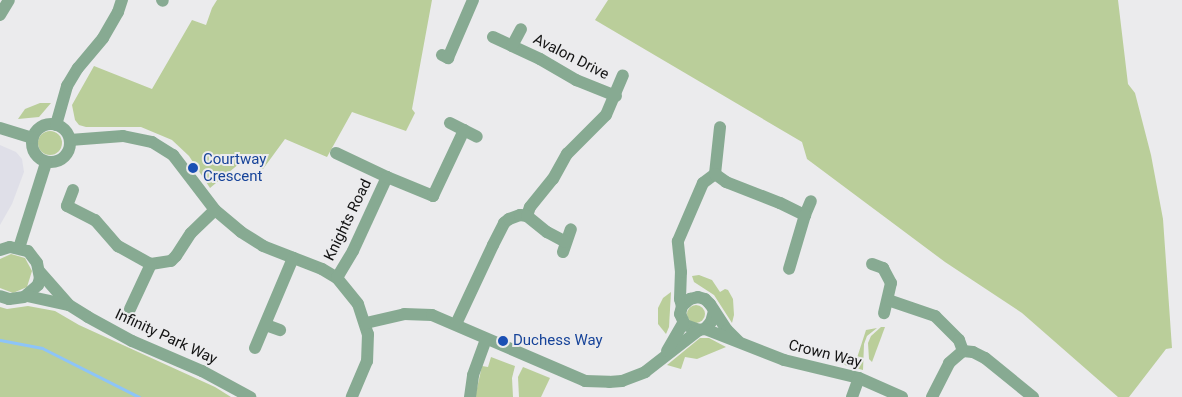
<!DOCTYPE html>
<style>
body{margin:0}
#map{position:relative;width:1182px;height:397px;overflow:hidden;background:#ebebed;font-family:Roboto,sans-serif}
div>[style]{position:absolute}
.built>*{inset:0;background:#dfdfe8}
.green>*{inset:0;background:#bace9a}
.round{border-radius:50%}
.stream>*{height:3px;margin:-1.5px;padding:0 1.5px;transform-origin:1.5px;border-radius:1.5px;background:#8dc4f8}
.minor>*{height:12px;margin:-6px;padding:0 6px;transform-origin:6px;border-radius:6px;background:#87aa92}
.minor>.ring{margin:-6px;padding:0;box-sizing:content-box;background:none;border:12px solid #87aa92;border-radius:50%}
.dots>*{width:14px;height:14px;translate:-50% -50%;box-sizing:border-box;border:2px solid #ebebed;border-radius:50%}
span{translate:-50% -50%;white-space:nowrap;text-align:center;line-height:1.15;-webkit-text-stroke:4px #ebebed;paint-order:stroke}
.street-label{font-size:15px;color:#131313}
.transit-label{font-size:15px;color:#164399}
.left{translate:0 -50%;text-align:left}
</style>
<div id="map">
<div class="built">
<div style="clip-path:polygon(0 145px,16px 152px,22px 159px,24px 172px,12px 204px,0 225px)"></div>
</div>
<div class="green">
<div style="clip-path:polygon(217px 0,432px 0,412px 109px,415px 113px,406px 131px,352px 112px,327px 157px,285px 139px,263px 169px,252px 162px,247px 161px,240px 163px,210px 188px,189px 156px,172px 140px,141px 127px,86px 127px,79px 125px,75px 120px,72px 105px,94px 66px,152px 89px,192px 20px,206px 25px,212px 8px)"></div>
<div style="clip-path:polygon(608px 0,1118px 0,1128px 84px,1135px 93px,1151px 155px,1163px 219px,1172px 348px,1166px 349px,1129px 397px,1118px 397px,1022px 313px,945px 262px,807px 159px,802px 142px,595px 20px)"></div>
<div style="clip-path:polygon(40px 103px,51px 103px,39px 117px,18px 119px,25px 109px)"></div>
<div class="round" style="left:38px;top:131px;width:24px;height:24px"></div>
<div style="clip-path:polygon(11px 254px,25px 258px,32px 271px,27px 287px,13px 293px,0 288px,0 259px)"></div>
<div style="clip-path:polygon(699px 275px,712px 280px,720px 292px,725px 289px,728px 290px,733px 299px,734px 315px,732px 323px,714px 295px,694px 282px,692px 276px)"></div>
<div style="clip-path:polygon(671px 292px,669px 327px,666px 334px,658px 324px,658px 308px,663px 298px)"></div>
<div class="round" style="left:687px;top:305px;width:18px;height:18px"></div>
<div style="clip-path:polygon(28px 306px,55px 311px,79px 325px,215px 387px,231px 397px,0 397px,0 307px,7px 309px)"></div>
<div style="clip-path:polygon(881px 327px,885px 327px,872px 362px,869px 359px,868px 343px,871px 336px)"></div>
<div style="clip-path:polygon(877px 328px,867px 336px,864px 344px,863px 370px,841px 364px,843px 358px,856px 361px,866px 330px)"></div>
<div style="clip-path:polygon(700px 338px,709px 338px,726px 347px,697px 359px,685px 357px,681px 369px,667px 365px)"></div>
<div style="clip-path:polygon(491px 357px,515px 366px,512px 378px,513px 397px,475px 397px,482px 366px,488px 367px)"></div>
<div style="clip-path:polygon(523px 367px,550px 378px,541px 397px,519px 397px,518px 377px)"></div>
</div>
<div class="stream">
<div style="left:0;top:340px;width:43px;rotate:10.8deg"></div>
<div style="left:42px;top:348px;width:109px;rotate:26.8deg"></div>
</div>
<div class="minor">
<div style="left:162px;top:0;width:1px;rotate:45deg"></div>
<div style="left:0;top:15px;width:17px;rotate:-59deg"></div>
<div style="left:493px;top:37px;width:52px;rotate:25.1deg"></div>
<div style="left:540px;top:59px;width:42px;rotate:30.3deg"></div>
<div style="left:576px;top:80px;width:43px;rotate:21.8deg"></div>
<div style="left:512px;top:46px;width:19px;rotate:-62deg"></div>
<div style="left:442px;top:55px;width:7px;rotate:27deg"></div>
<div style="left:448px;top:58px;width:63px;rotate:-66.7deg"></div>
<div style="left:450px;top:123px;width:30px;rotate:27deg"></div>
<div class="ring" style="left:32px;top:124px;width:26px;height:26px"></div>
<div style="left:56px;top:125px;width:41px;rotate:-74.2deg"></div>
<div style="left:67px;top:86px;width:21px;rotate:-59deg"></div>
<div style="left:78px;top:68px;width:39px;rotate:-50deg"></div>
<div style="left:103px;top:38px;width:30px;rotate:-60deg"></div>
<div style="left:118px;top:12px;width:13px;rotate:-72deg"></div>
<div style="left:0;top:128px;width:34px;rotate:17deg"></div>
<div style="left:70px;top:140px;width:53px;rotate:-4.3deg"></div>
<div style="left:123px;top:136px;width:30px;rotate:12deg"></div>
<div style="left:152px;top:142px;width:25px;rotate:32deg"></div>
<div style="left:173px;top:155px;width:69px;rotate:52.6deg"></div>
<div style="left:215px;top:210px;width:34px;rotate:40deg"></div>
<div style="left:241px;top:232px;width:26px;rotate:32deg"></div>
<div style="left:263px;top:246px;width:63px;rotate:21.3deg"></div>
<div style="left:322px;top:269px;width:17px;rotate:31deg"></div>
<div style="left:337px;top:278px;width:33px;rotate:51deg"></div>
<div style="left:358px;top:304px;width:32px;rotate:72deg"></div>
<div style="left:368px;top:334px;width:27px;rotate:92deg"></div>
<div style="left:367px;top:361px;width:39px;rotate:113deg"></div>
<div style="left:336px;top:153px;width:56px;rotate:25.2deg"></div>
<div style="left:387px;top:177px;width:81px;rotate:114.7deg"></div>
<div style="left:353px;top:251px;width:31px;rotate:121deg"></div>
<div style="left:715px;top:174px;width:47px;rotate:-83.9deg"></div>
<div style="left:387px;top:177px;width:50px;rotate:22.4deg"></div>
<div style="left:433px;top:196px;width:73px;rotate:-64.8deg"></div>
<div style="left:73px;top:190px;width:17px;rotate:111deg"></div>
<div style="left:67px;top:206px;width:31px;rotate:27deg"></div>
<div style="left:95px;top:220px;width:35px;rotate:49deg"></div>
<div style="left:118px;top:246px;width:38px;rotate:29deg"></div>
<div style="left:151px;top:264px;width:20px;rotate:-9deg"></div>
<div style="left:171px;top:261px;width:7px;rotate:-45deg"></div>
<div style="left:176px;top:256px;width:27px;rotate:-57deg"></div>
<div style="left:191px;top:233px;width:33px;rotate:-44deg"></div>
<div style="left:805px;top:215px;width:15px;rotate:-67deg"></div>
<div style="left:527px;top:216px;width:9px;rotate:-72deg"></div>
<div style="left:530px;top:207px;width:36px;rotate:-51deg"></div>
<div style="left:553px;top:179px;width:29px;rotate:-61deg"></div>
<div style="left:567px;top:154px;width:55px;rotate:-45deg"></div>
<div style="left:606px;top:115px;width:43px;rotate:-67deg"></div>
<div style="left:19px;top:248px;width:89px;rotate:-72.4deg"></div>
<div style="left:0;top:250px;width:10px;rotate:-17deg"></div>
<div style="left:10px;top:247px;width:18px;rotate:13deg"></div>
<div style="left:28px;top:251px;width:15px;rotate:53deg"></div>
<div style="left:37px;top:263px;width:15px;rotate:79deg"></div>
<div style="left:40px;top:278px;width:7px;rotate:106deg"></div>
<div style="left:38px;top:285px;width:18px;rotate:139deg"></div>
<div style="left:24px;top:297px;width:15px;rotate:172deg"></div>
<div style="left:9px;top:299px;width:9px;rotate:-162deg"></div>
<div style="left:563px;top:252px;width:24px;rotate:-71deg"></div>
<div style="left:872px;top:264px;width:12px;rotate:20deg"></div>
<div style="left:883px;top:268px;width:17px;rotate:62deg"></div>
<div style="left:891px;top:283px;width:31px;rotate:103deg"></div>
<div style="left:39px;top:271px;width:45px;rotate:48.6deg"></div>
<div style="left:69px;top:305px;width:22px;rotate:32deg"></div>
<div style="left:88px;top:317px;width:50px;rotate:28.6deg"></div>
<div style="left:132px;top:341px;width:76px;rotate:23.2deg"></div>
<div style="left:202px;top:371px;width:55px;rotate:28.4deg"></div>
<div style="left:27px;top:296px;width:43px;rotate:12.1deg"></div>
<div style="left:888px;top:300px;width:50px;rotate:18.8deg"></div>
<div style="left:935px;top:316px;width:34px;rotate:45deg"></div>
<div style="left:959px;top:340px;width:12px;rotate:70deg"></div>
<div style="left:682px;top:306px;width:7px;rotate:-106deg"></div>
<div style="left:680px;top:299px;width:27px;rotate:-88deg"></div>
<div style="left:681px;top:272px;width:31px;rotate:-96deg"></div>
<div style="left:678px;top:241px;width:63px;rotate:-66.7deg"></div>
<div style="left:703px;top:183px;width:15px;rotate:-37deg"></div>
<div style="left:715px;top:174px;width:14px;rotate:36deg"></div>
<div style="left:726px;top:182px;width:58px;rotate:21.3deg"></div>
<div style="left:780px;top:203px;width:28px;rotate:26deg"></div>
<div style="left:805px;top:215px;width:56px;rotate:106.5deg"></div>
<div style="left:130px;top:309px;width:50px;rotate:-65deg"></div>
<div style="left:714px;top:311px;width:11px;rotate:105deg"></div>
<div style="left:711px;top:322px;width:9px;rotate:131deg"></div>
<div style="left:705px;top:329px;width:6px;rotate:171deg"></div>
<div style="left:699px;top:330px;width:15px;rotate:-160deg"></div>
<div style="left:685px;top:325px;width:12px;rotate:-114deg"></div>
<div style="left:680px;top:314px;width:8px;rotate:-76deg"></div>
<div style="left:682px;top:306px;width:11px;rotate:-41deg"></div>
<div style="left:690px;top:299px;width:8px;rotate:-14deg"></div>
<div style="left:698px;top:297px;width:7px;rotate:16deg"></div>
<div style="left:705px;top:299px;width:7px;rotate:45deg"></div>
<div style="left:710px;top:304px;width:31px;rotate:57deg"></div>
<div style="left:727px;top:330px;width:16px;rotate:45deg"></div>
<div style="left:366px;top:323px;width:39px;rotate:-13deg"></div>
<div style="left:404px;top:314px;width:28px;rotate:2deg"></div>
<div style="left:432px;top:315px;width:167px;rotate:23.3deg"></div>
<div style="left:585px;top:381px;width:24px;rotate:2deg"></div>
<div style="left:609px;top:382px;width:13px;rotate:-4deg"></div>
<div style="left:622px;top:381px;width:25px;rotate:-21deg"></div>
<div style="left:645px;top:372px;width:68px;rotate:-37.9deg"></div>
<div style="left:456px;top:324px;width:87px;rotate:-64.9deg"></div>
<div style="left:493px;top:245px;width:25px;rotate:-63deg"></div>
<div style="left:504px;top:223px;width:6px;rotate:-39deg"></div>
<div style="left:509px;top:219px;width:12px;rotate:-20deg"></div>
<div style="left:520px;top:215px;width:7px;rotate:8deg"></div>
<div style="left:527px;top:216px;width:26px;rotate:39deg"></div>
<div style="left:547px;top:232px;width:21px;rotate:28deg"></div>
<div style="left:266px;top:325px;width:15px;rotate:20deg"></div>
<div style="left:705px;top:329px;width:85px;rotate:21.4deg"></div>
<div style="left:784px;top:360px;width:77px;rotate:13.5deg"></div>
<div style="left:859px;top:378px;width:47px;rotate:23.8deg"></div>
<div style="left:255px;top:348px;width:98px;rotate:-67.1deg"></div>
<div style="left:667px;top:351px;width:32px;rotate:-60deg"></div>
<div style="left:470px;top:397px;width:22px;rotate:-82deg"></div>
<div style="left:473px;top:375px;width:37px;rotate:-70deg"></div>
<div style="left:852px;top:397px;width:20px;rotate:-70deg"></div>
<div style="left:932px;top:397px;width:38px;rotate:-63deg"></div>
<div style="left:949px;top:363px;width:18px;rotate:-41deg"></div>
<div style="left:963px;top:351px;width:10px;rotate:6deg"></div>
<div style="left:973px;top:352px;width:13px;rotate:27deg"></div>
<div style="left:985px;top:358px;width:62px;rotate:39.1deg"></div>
</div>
<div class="dots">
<div style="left:193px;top:168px;background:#1a4fb4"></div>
<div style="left:503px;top:341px;background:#1a4fb4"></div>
</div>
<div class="street-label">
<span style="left:571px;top:57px;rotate:27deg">Avalon Drive</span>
<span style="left:348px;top:220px;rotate:-64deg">Knights Road</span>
<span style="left:166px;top:337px;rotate:25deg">Infinity Park Way</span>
<span style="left:825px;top:354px;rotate:14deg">Crown Way</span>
</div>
<div class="transit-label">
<span class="left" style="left:203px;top:168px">Courtway<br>Crescent</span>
<span class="left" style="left:513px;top:341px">Duchess Way</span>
</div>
</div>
